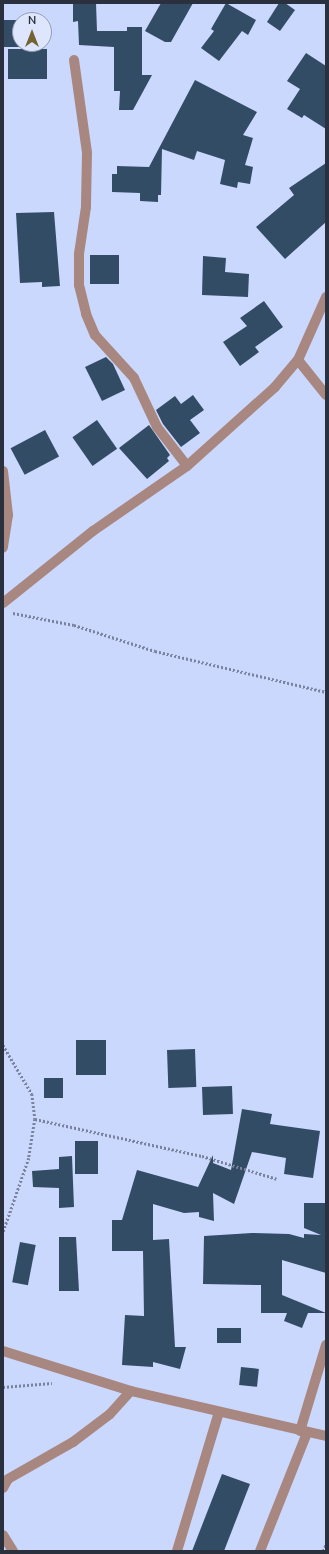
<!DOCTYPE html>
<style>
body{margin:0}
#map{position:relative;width:329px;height:1554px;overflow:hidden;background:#cbd8fe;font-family:"Nunito Sans",sans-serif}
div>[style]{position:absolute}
.building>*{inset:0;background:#334c66;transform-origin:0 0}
.path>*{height:2.5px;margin-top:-1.25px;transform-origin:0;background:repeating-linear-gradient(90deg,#7a839d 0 2px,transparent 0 4px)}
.minor>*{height:10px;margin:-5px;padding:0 5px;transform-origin:5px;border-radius:5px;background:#a88780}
span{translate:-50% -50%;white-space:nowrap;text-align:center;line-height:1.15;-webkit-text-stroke:4px #dee6fd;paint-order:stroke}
.frame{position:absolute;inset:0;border:4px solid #2b303e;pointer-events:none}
.north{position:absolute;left:12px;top:12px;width:40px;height:40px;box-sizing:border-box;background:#dee6fd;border:1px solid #969db1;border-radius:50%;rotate:0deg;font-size:11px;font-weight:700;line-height:16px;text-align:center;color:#2b303e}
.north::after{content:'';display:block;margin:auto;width:14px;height:18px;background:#756331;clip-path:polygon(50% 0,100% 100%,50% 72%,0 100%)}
</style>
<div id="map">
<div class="building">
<div style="clip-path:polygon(73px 3px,96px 3px,97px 31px,127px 31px,127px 27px,142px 27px,142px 75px,152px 75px,133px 110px,119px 110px,120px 91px,114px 91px,114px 47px,79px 45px,78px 21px,73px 22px)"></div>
<div style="clip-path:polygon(161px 3px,193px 3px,171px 42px,165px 42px,145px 31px)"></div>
<div style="clip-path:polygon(226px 3px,256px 20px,248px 35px,242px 31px,219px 61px,201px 48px,214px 31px,211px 29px)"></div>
<div style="clip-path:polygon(279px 3px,285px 3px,295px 10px,280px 31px,267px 22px)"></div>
<div style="left:3px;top:20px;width:18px;height:27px"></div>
<div style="left:8px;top:49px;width:39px;height:30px"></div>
<div style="clip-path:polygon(306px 53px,326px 66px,326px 129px,304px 115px,302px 118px,287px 109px,300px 89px,287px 81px)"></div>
<div style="clip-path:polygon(195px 80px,257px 112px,243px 135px,253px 138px,245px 165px,253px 167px,250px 184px,238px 182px,237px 188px,220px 184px,225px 160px,197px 151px,194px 160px,162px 149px,161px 195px,158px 195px,158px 202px,140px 201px,140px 193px,112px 192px,112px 174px,117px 174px,117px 166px,149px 167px)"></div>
<div style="clip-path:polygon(326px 163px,326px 222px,285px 259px,256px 227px,294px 195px,289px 188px)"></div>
<div style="clip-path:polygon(54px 212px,60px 286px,42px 287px,42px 282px,20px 283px,16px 213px)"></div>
<div style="left:90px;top:255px;width:29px;height:29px"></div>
<div style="clip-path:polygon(203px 256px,226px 258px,225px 272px,249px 274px,248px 297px,202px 295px)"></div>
<div style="clip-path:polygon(264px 301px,283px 327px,255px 347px,259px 352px,240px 366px,223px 342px,247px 326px,240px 318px)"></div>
<div style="clip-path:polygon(106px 357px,113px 364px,125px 390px,102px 401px,85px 367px)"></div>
<div style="clip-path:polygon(193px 395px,204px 410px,190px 420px,200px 433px,181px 447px,163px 424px,156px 410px,175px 396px,181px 404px)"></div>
<div style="left:97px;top:420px;width:35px;height:30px;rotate:55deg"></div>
<div style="clip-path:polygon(149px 425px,170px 455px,167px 458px,169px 461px,147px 479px,119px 448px)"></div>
<div style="left:45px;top:430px;width:30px;height:39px;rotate:62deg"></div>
<div style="left:106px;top:1040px;width:35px;height:30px;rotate:90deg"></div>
<div style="left:195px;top:1049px;width:38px;height:28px;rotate:88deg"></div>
<div style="left:44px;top:1078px;width:19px;height:20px"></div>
<div style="left:232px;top:1086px;width:28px;height:30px;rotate:88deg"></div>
<div style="clip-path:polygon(242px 1109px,272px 1114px,270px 1124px,320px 1131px,313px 1178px,284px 1174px,286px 1158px,252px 1152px,234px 1204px,213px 1193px,214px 1221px,199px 1217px,199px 1212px,184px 1213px,153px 1204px,153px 1240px,169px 1239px,175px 1347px,186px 1347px,180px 1369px,153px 1362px,153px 1367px,122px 1365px,125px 1315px,144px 1316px,143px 1251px,112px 1251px,112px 1220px,122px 1220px,137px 1170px,198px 1187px,213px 1155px,213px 1163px,231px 1170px)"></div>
<div style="left:75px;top:1141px;width:23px;height:33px"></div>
<div style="clip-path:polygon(72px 1156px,74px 1207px,59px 1208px,59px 1188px,33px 1187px,32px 1171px,59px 1169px,59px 1157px)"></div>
<div style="clip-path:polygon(304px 1203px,326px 1203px,326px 1273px,282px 1260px,282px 1295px,326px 1313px,308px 1313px,302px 1328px,284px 1321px,287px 1313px,261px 1313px,261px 1285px,203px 1284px,204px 1236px,252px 1233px,289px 1234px,304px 1238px,304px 1234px,321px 1235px,304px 1228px)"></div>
<div style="clip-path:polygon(59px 1237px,76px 1237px,79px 1291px,59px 1291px)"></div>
<div style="left:20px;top:1242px;width:16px;height:41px;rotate:11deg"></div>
<div style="left:217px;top:1328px;width:24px;height:15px"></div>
<div style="left:241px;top:1367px;width:18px;height:18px;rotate:6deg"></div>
<div style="clip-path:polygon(222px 1474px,250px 1484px,224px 1551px,192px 1551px)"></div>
</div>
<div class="path">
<div style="left:13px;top:613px;width:62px;rotate:11.1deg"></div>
<div style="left:74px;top:625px;width:85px;rotate:17.8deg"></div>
<div style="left:155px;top:651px;width:176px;rotate:13.5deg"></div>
<div style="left:3px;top:1045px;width:57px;rotate:59.4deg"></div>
<div style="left:32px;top:1094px;width:25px;rotate:83deg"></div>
<div style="left:35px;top:1119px;width:39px;rotate:99deg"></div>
<div style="left:29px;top:1158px;width:79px;rotate:109.1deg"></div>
<div style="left:35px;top:1119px;width:171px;rotate:12.5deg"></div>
<div style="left:202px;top:1156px;width:78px;rotate:17deg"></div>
<div style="left:3px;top:1387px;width:49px;rotate:-4.7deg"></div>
<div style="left:323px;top:1551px;width:8px;rotate:-67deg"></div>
</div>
<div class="minor">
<div style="left:74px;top:60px;width:94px;rotate:82deg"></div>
<div style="left:87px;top:153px;width:54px;rotate:91.1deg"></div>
<div style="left:86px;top:207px;width:48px;rotate:98.5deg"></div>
<div style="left:79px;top:254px;width:31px;rotate:90deg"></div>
<div style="left:79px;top:285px;width:30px;rotate:76deg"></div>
<div style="left:86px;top:314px;width:23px;rotate:67deg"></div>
<div style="left:95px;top:335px;width:58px;rotate:47.8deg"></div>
<div style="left:134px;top:378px;width:54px;rotate:64.9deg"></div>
<div style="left:157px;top:427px;width:49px;rotate:52.4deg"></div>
<div style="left:298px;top:360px;width:45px;rotate:51.3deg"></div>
<div style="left:3px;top:471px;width:44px;rotate:83.5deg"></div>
<div style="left:8px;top:515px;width:33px;rotate:99deg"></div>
<div style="left:3px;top:603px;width:115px;rotate:-38.7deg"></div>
<div style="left:93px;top:531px;width:114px;rotate:-34.7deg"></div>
<div style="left:187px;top:466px;width:118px;rotate:-41.9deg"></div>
<div style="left:275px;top:387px;width:35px;rotate:-50deg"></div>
<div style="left:298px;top:360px;width:69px;rotate:-66deg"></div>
<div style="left:3px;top:1351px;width:134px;rotate:17.4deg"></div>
<div style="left:131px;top:1391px;width:200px;rotate:13deg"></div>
<div style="left:300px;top:1431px;width:90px;rotate:-73.2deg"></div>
<div style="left:3px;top:1488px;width:10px;rotate:-61deg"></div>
<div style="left:8px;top:1479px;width:75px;rotate:-29.6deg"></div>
<div style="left:73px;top:1442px;width:46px;rotate:-37.1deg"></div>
<div style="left:110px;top:1414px;width:31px;rotate:-48deg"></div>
<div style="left:3px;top:1535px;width:19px;rotate:58deg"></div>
<div style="left:177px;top:1551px;width:145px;rotate:-73.2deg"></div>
<div style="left:260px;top:1551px;width:127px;rotate:-68.3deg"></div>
</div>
<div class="frame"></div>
<div class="north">N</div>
</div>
